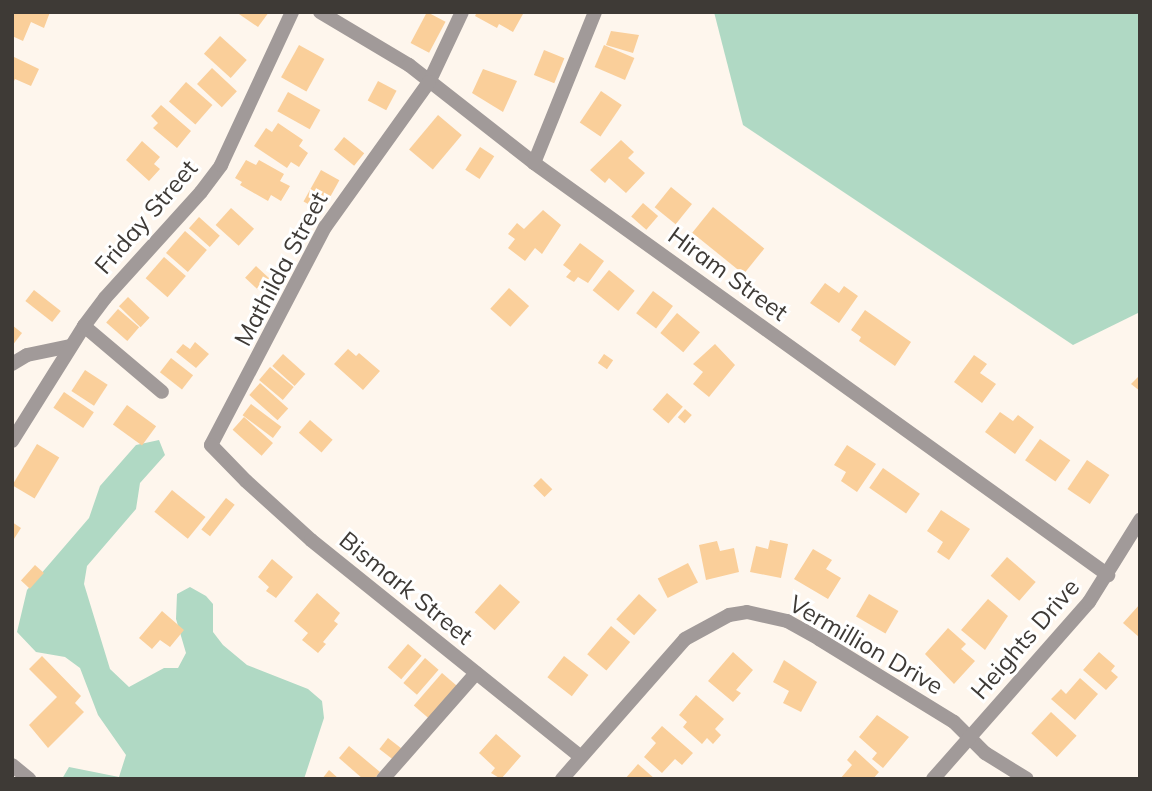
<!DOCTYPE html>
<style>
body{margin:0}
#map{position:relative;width:1152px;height:791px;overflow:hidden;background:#fef6ed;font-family:Mulish,sans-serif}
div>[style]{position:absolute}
.green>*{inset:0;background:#b0d9c4}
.building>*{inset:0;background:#facf9a;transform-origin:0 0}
.street>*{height:14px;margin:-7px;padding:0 7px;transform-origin:7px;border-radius:7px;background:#a19a99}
span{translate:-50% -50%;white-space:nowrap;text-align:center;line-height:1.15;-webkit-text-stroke:6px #fff;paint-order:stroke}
.street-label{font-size:24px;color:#3e3a36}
.frame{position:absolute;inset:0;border:14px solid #3e3a36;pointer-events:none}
</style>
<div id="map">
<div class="green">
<div style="clip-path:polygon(714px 12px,1140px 12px,1140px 312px,1073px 345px,743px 125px)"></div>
<div style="clip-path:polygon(159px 440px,165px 455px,140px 483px,136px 509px,87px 566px,84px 584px,110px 669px,129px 687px,164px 668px,178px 668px,186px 653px,176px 619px,177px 594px,190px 587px,206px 596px,213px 604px,213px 632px,223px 645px,247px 665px,308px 689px,322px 701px,324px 718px,304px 779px,62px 779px,69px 767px,119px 777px,126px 755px,98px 715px,80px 668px,65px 657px,36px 652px,17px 632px,27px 590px,89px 518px,100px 486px,136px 445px)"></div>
</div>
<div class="building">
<div style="clip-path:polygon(12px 12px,50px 12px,44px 28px,31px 22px,23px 41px,12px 36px)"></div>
<div style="clip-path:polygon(236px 12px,269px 12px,258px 27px)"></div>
<div style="left:427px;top:12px;width:21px;height:35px;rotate:28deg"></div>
<div style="clip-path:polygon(477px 12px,520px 12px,523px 14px,513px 32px,499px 24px,497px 28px,475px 16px)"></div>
<div style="clip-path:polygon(611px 31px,639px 35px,633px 53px,606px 45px)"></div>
<div style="left:220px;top:36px;width:36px;height:24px;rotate:42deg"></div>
<div style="left:299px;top:45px;width:29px;height:37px;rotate:29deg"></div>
<div style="left:604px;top:45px;width:33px;height:24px;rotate:23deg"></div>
<div style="left:544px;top:50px;width:22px;height:27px;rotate:22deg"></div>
<div style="clip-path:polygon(12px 56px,39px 69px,31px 86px,15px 79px,12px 85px)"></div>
<div style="left:212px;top:68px;width:34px;height:22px;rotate:43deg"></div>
<div style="clip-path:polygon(483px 69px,517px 81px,503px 112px,472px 93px)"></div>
<div style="left:378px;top:81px;width:21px;height:22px;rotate:28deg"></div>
<div style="left:186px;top:82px;width:35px;height:26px;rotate:41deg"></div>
<div style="left:601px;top:91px;width:25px;height:38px;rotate:34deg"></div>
<div style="left:288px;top:92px;width:37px;height:22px;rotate:29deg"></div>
<div style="clip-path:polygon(161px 105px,191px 131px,177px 148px,153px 128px,158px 123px,151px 116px)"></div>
<div style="left:438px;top:115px;width:31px;height:45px;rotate:40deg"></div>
<div style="clip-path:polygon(278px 123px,303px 140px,299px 146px,308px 153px,299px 167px,291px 162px,287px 168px,254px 146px,266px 128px,272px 132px)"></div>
<div style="left:344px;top:137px;width:26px;height:16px;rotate:39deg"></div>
<div style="clip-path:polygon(621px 140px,634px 152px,628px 158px,645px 173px,626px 193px,609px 178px,605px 183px,590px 170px)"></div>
<div style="clip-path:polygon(142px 141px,160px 157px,154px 164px,160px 169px,149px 181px,126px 160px)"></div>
<div style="left:480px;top:147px;width:17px;height:27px;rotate:33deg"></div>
<div style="clip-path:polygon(246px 160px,256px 165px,259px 160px,284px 174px,280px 181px,290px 186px,281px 201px,271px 195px,268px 201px,240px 185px,242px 182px,235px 178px)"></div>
<div style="left:321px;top:170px;width:21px;height:36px;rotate:29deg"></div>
<div style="left:671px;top:187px;width:27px;height:26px;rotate:39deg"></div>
<div style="left:643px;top:203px;width:20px;height:18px;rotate:41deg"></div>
<div style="left:713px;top:207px;width:66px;height:33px;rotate:39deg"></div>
<div style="left:231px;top:208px;width:31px;height:23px;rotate:42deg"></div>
<div style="clip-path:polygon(543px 210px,561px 225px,542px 254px,535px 248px,525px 261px,508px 248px,515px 239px,508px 234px,517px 223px,524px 229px)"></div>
<div style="left:199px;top:217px;width:28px;height:15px;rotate:42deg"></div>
<div style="left:185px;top:231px;width:29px;height:29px;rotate:41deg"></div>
<div style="clip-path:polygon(580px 243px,604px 261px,588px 283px,578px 277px,574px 282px,566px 277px,571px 271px,563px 265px)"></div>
<div style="left:164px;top:257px;width:29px;height:28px;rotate:41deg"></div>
<div style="left:256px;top:266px;width:18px;height:16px;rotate:43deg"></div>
<div style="left:609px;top:270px;width:33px;height:26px;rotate:39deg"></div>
<div style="clip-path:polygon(825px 283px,839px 293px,844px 286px,858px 296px,839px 323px,810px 303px)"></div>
<div style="left:509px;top:288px;width:27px;height:28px;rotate:42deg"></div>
<div style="left:34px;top:290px;width:34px;height:14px;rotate:38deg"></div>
<div style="left:653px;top:291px;width:25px;height:28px;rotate:37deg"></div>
<div style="left:128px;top:297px;width:30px;height:13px;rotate:44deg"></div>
<div style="left:118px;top:309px;width:28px;height:18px;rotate:41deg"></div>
<div style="clip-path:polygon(865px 310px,911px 342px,895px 366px,859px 341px,861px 337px,851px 330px)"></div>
<div style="left:677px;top:313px;width:30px;height:26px;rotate:40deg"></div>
<div style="clip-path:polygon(12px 325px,22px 333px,12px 346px)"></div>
<div style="clip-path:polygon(195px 342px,209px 354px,196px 368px,176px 352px,183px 344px,190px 349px)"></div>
<div style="clip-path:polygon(715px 344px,735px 365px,709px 397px,693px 384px,703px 372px,693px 364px)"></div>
<div style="clip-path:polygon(348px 349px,356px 356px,359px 353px,380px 371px,363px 390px,334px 364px)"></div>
<div style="left:283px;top:354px;width:30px;height:16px;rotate:42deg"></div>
<div style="left:604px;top:354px;width:11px;height:11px;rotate:34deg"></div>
<div style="clip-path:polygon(974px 355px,987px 364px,980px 373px,996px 384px,982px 403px,954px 382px)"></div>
<div style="left:171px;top:358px;width:28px;height:18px;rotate:38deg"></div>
<div style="left:270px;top:367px;width:31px;height:17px;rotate:40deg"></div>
<div style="left:85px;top:370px;width:27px;height:25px;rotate:33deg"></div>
<div style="clip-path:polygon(1140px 375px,1140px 391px,1131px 384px)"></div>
<div style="left:260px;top:383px;width:38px;height:16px;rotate:42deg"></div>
<div style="left:64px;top:392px;width:36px;height:19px;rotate:34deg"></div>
<div style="left:667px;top:393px;width:21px;height:22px;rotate:41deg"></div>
<div style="left:251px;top:404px;width:38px;height:14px;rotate:37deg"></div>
<div style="left:127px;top:405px;width:36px;height:24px;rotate:36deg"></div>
<div style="left:685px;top:409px;width:9px;height:11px;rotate:41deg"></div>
<div style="clip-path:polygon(1000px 412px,1013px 421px,1018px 415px,1034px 427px,1015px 454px,985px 432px)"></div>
<div style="left:244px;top:417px;width:39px;height:17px;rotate:42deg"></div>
<div style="left:310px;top:420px;width:30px;height:17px;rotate:41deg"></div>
<div style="left:1040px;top:439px;width:37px;height:26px;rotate:35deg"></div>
<div style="left:37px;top:444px;width:26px;height:48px;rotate:31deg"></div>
<div style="clip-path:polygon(847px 445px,876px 464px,857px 492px,841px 481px,846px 472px,834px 465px)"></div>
<div style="left:1087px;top:460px;width:27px;height:35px;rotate:34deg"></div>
<div style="left:883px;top:468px;width:45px;height:24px;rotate:35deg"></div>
<div style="left:541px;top:478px;width:16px;height:11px;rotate:45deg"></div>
<div style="left:172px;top:490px;width:43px;height:28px;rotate:39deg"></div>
<div style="left:226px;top:498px;width:11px;height:40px;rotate:38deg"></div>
<div style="clip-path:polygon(941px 510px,970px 529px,949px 560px,937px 552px,943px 542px,927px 531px)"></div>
<div style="clip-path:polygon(12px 522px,21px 528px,12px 542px)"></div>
<div style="clip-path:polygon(770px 540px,788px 544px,781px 578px,750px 572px,756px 546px,768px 549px)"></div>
<div style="clip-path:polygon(717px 541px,720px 551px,734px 548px,739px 572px,706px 580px,699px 545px)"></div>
<div style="clip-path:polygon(813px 549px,832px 560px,826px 569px,841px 578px,828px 599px,794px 579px)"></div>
<div style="left:1007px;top:557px;width:38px;height:25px;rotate:41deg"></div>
<div style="clip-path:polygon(272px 559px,293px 577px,276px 598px,266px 591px,269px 587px,258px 577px)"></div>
<div style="left:688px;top:563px;width:22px;height:34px;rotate:63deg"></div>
<div style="left:35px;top:565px;width:12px;height:21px;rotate:42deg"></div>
<div style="left:500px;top:584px;width:27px;height:38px;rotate:42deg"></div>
<div style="clip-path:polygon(317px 593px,340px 613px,334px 621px,338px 624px,323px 642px,326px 644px,318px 653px,302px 640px,308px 633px,294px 621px)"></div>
<div style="left:639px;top:594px;width:24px;height:34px;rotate:42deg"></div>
<div style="left:869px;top:594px;width:34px;height:26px;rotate:30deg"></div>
<div style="clip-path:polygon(988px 599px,1008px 616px,985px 650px,961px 630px)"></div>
<div style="clip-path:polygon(1140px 604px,1140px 638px,1123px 623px)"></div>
<div style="clip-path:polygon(162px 611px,184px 630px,170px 647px,160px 640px,152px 649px,139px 638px)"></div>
<div style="left:611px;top:626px;width:25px;height:37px;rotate:40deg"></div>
<div style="clip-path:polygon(948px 628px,966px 644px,961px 649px,975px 661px,954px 684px,925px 654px)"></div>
<div style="left:408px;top:644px;width:18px;height:31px;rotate:41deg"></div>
<div style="clip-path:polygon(733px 652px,753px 670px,736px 690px,741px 693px,733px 702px,708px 681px)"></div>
<div style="clip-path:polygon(1099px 652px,1115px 666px,1111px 671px,1118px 677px,1106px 690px,1083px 670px)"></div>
<div style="clip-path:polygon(42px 656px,81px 696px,75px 703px,84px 712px,48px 748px,29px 725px,57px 697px,29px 669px)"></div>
<div style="left:564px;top:656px;width:31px;height:27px;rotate:38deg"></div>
<div style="left:425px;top:658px;width:18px;height:33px;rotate:41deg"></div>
<div style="clip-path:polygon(784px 660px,817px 682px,801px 712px,783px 703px,789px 691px,773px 682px)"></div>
<div style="left:442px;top:673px;width:20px;height:43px;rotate:41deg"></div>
<div style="clip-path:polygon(1080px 678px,1098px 694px,1075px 720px,1051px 699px,1061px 689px,1066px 694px)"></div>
<div style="clip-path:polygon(696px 695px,724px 719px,715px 729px,721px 735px,713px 744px,707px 738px,702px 744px,683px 727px,687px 722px,679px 715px)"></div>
<div style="left:1051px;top:712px;width:35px;height:29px;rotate:43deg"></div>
<div style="clip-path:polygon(877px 715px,909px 737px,883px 768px,872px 759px,877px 753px,859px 737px)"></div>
<div style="clip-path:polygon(662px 726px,693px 753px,682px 765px,675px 759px,662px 773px,644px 757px,656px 743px,651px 738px)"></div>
<div style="clip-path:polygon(496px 734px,521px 756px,501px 779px,491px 773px,495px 768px,479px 753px)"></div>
<div style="left:388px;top:738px;width:18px;height:14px;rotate:38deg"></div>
<div style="clip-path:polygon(349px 746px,380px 772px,374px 779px,363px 779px,339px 758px)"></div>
<div style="clip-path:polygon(855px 750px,879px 772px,873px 779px,840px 779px,852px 765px,847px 760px)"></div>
<div style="clip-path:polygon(638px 764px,655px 779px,625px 779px)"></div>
<div style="clip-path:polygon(329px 770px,339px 779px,322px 779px)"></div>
</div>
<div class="street">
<div style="left:320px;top:12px;width:104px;rotate:30.8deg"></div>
<div style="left:409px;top:65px;width:159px;rotate:38.1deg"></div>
<div style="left:534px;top:163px;width:707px;rotate:35.67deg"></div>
<div style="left:462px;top:12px;width:77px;rotate:115.2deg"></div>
<div style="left:429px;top:82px;width:178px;rotate:125.6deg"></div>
<div style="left:325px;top:227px;width:246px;rotate:117.6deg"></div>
<div style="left:211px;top:445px;width:50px;rotate:45.8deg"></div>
<div style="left:246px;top:481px;width:88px;rotate:42.2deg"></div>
<div style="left:311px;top:540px;width:346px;rotate:38.8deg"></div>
<div style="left:534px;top:163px;width:163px;rotate:-68deg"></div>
<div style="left:84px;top:326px;width:102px;rotate:40.2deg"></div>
<div style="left:12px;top:364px;width:17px;rotate:-31deg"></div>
<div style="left:27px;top:355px;width:45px;rotate:-11.6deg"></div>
<div style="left:12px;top:441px;width:136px;rotate:-57.9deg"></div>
<div style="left:84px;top:326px;width:35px;rotate:-53deg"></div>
<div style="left:105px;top:298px;width:143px;rotate:-47.8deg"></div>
<div style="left:201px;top:192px;width:34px;rotate:-53deg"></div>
<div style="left:221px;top:165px;width:169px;rotate:-65.1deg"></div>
<div style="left:12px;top:765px;width:22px;rotate:39deg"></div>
<div style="left:383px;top:779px;width:141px;rotate:-48.7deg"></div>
<div style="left:562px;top:779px;width:186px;rotate:-48.7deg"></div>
<div style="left:685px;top:639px;width:50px;rotate:-28.6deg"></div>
<div style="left:729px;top:615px;width:18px;rotate:-9deg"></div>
<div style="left:747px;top:612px;width:41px;rotate:12.7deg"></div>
<div style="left:787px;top:621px;width:37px;rotate:29deg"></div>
<div style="left:819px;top:639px;width:158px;rotate:31.6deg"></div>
<div style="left:954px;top:722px;width:44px;rotate:45deg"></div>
<div style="left:985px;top:753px;width:49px;rotate:31.8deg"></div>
<div style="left:933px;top:779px;width:236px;rotate:-48.6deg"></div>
<div style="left:1089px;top:602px;width:97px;rotate:-58.1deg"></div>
</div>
<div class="street-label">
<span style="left:146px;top:217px;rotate:-49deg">Friday Street</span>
<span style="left:281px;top:269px;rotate:-62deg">Mathilda Street</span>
<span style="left:728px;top:274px;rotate:36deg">Hiram Street</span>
<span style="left:406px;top:588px;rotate:39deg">Bismark Street</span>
<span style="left:1025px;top:639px;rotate:-49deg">Heights Drive</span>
<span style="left:866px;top:645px;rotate:30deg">Vermillion Drive</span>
</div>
<div class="frame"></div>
</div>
